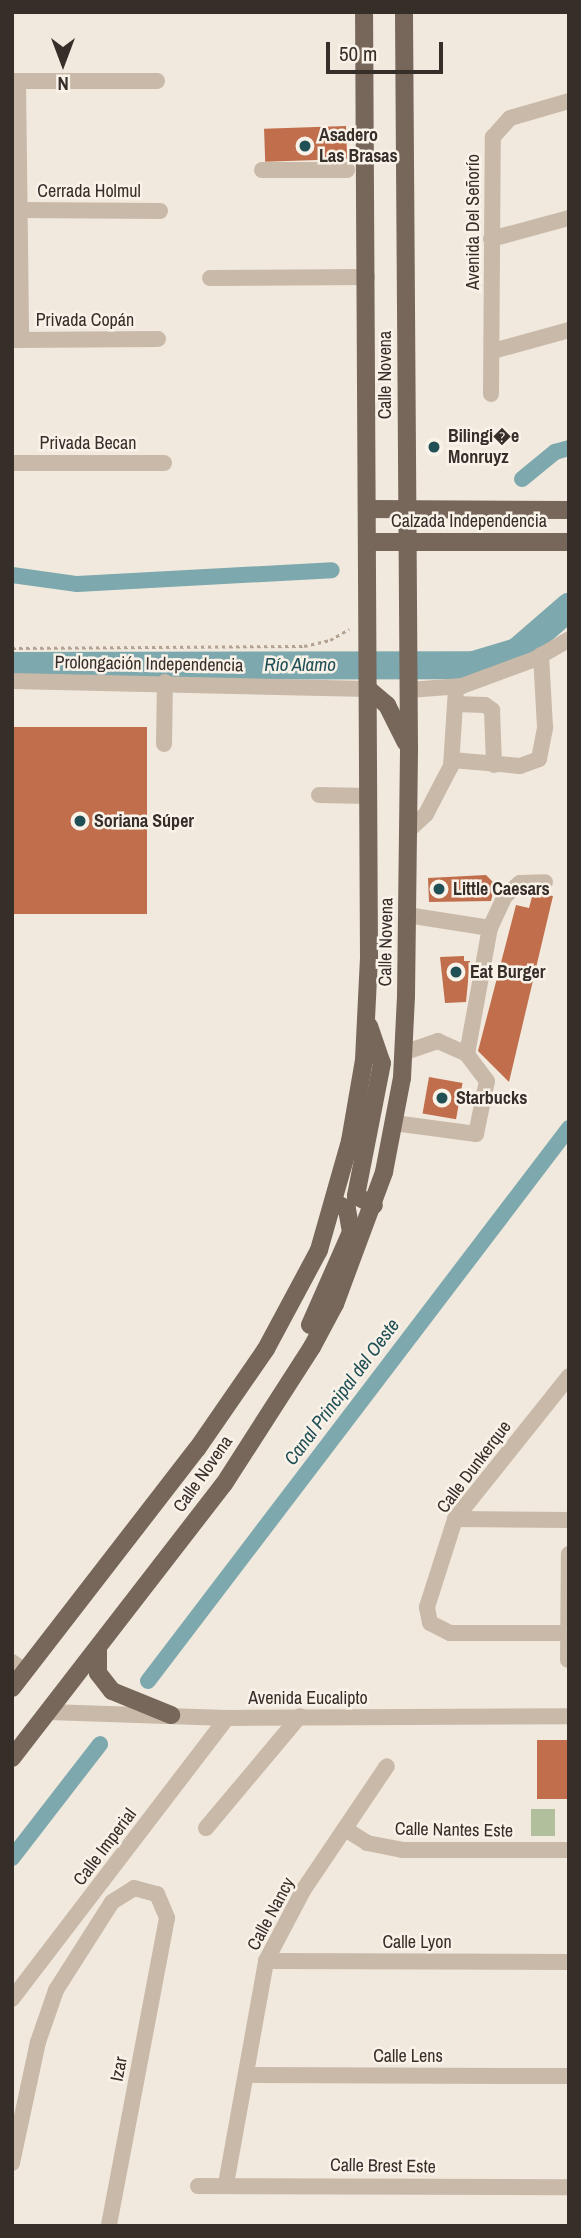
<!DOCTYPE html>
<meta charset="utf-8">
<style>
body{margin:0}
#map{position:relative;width:581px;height:2238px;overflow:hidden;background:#f1e9dd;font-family:"Archivo Narrow",sans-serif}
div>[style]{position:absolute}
.green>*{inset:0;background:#b2bf9d;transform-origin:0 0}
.canal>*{height:16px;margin:-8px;padding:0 8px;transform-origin:8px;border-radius:8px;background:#7da8ad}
.river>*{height:28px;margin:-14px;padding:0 14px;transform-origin:14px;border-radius:14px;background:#7da8ad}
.building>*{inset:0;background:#c06e4b;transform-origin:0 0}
.path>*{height:2.5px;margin-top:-1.25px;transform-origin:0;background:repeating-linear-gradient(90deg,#b4a393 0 3.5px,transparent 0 7px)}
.minor>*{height:16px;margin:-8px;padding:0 8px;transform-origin:8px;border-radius:8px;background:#c9b9a9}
.major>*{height:18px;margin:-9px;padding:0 9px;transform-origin:9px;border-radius:9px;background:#77665a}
.dots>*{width:19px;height:19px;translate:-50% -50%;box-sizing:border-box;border:4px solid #f9f2e9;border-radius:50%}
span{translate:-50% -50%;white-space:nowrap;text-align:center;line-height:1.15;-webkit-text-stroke:5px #f9f2e9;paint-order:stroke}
.poi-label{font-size:18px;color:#362e29;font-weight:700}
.left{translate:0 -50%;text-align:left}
.street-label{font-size:18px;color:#362e29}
.water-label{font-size:19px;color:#204f56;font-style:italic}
.frame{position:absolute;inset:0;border:14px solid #362e29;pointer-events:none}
.north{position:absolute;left:28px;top:28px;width:70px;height:70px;-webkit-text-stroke:5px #f9f2e9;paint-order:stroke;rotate:180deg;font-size:19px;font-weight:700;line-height:28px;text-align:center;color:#362e29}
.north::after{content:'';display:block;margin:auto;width:24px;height:32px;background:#362e29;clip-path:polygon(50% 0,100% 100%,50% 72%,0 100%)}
.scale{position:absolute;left:326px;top:42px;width:117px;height:32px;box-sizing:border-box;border:4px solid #362e29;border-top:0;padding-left:9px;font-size:21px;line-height:24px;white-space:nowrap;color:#362e29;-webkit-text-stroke:5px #f9f2e9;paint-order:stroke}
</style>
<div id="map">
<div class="green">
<div style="left:531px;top:1809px;width:24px;height:27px"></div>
</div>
<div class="canal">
<div style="left:522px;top:479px;width:43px;rotate:-39.3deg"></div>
<div style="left:555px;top:452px;width:15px;rotate:-16deg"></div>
<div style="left:12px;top:575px;width:66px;rotate:7.9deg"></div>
<div style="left:77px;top:584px;width:255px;rotate:-3.1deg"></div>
<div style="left:148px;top:1681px;width:695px;rotate:-52.72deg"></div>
<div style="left:12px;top:1858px;width:144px;rotate:-52.3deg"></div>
</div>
<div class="river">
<div style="left:12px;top:666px;width:462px;rotate:-0.1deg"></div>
<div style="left:474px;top:665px;width:45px;rotate:-16.8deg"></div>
<div style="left:517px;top:652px;width:69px;rotate:-40.9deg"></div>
</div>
<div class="building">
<div style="left:346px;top:126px;width:33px;height:82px;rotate:88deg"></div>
<div style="left:147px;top:727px;width:187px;height:135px;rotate:90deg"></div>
<div style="clip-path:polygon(486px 875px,495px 884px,491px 901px,429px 902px,428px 878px)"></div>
<div style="clip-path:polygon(533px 893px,553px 896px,509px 1082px,478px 1051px,516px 905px,529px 908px)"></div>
<div style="clip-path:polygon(464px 956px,464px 961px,470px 961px,466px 1002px,445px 1003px,440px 957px)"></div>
<div style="left:429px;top:1077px;width:34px;height:37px;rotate:10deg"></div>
<div style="left:537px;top:1740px;width:32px;height:59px"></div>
</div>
<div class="path">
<div style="left:12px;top:648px;width:292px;rotate:-0.4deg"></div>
<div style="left:304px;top:646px;width:27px;rotate:-13deg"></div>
<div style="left:330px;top:640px;width:22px;rotate:-30deg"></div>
</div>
<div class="minor">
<div style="left:12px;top:81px;width:145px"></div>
<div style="left:18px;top:81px;width:259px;rotate:89.3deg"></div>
<div style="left:262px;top:170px;width:85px"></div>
<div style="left:19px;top:210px;width:141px;rotate:0.4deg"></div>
<div style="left:491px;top:239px;width:81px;rotate:-15.1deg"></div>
<div style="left:210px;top:278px;width:157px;rotate:-0.4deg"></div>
<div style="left:12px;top:340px;width:146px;rotate:-0.4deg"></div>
<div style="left:493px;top:351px;width:79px;rotate:-15.4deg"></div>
<div style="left:491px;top:394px;width:257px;rotate:-89.6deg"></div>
<div style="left:493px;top:137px;width:25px;rotate:-48deg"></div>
<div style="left:510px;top:118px;width:61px;rotate:-16.1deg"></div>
<div style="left:12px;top:463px;width:152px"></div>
<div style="left:12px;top:681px;width:356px;rotate:1.3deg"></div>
<div style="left:409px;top:690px;width:53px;rotate:-4.3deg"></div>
<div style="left:462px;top:686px;width:78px;rotate:-20.3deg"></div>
<div style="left:535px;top:659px;width:39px;rotate:-30deg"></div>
<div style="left:455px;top:704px;width:30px;rotate:2deg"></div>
<div style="left:485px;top:705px;width:9px;rotate:36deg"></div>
<div style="left:492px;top:710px;width:55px;rotate:87.9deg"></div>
<div style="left:164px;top:744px;width:62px;rotate:-89.1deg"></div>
<div style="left:452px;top:760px;width:68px;rotate:5deg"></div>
<div style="left:520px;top:766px;width:20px;rotate:-20deg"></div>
<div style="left:539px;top:759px;width:33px;rotate:-79deg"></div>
<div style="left:545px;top:727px;width:72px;rotate:-93.2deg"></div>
<div style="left:319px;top:795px;width:49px;rotate:1.2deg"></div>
<div style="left:408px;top:831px;width:25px;rotate:-43deg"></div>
<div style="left:426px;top:814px;width:54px;rotate:-62.5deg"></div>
<div style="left:451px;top:766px;width:78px;rotate:-86.3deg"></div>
<div style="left:407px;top:915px;width:84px;rotate:8.9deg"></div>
<div style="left:467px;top:1054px;width:128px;rotate:-79.7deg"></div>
<div style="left:490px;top:928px;width:35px;rotate:-65deg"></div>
<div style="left:505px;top:896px;width:20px;rotate:-41deg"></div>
<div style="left:520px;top:883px;width:25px;rotate:-2deg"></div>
<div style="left:394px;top:1123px;width:83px;rotate:7.6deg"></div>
<div style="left:476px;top:1134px;width:54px;rotate:-78.3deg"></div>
<div style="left:487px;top:1081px;width:34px;rotate:-127deg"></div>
<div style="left:467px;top:1054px;width:32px;rotate:-156deg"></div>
<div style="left:438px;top:1041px;width:37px;rotate:161deg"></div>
<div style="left:455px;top:1519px;width:114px;rotate:0.5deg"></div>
<div style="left:568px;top:1633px;width:118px;rotate:180deg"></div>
<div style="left:450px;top:1633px;width:22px;rotate:-153deg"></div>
<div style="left:430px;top:1623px;width:16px;rotate:-101deg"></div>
<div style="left:427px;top:1607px;width:92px;rotate:-72.3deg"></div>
<div style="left:455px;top:1519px;width:183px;rotate:-51.4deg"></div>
<div style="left:568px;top:1660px;width:106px;rotate:-89.5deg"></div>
<div style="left:12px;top:1662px;width:16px;rotate:35deg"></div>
<div style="left:48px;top:1712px;width:179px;rotate:1.9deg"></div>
<div style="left:227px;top:1718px;width:342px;rotate:-0.3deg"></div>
<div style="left:206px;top:1828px;width:146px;rotate:-50deg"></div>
<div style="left:345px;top:1829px;width:26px;rotate:32deg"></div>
<div style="left:367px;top:1843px;width:36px;rotate:11deg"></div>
<div style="left:402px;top:1850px;width:167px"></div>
<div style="left:266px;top:1961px;width:303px;rotate:0.2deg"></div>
<div style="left:12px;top:1999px;width:354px;rotate:-52.6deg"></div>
<div style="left:247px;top:2075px;width:322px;rotate:0.2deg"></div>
<div style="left:12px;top:2163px;width:124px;rotate:-77.9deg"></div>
<div style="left:38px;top:2042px;width:55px;rotate:-70.9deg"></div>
<div style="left:56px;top:1990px;width:104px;rotate:-57.5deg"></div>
<div style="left:112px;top:1902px;width:26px;rotate:-32deg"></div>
<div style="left:134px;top:1888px;width:24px;rotate:15deg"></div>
<div style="left:157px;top:1894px;width:26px;rotate:67deg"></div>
<div style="left:167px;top:1918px;width:313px;rotate:100.7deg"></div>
<div style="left:226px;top:2184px;width:227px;rotate:-79.8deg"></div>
<div style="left:266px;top:1961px;width:81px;rotate:-62.2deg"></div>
<div style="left:304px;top:1889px;width:148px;rotate:-56deg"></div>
<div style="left:198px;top:2186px;width:371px;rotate:0.2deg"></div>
</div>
<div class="major">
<div style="left:369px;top:509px;width:200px;rotate:0.3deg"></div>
<div style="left:369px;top:542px;width:200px"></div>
<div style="left:368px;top:689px;width:25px;rotate:40deg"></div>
<div style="left:387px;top:705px;width:42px;rotate:63.4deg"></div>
<div style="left:369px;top:1026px;width:39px;rotate:71deg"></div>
<div style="left:382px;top:1063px;width:136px;rotate:101.1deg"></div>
<div style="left:356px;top:1196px;width:20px;rotate:27deg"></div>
<div style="left:310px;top:1325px;width:102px;rotate:-66.2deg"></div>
<div style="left:351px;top:1232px;width:23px;rotate:-100deg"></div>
<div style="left:347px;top:1209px;width:13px;rotate:-153deg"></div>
<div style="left:98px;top:1649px;width:24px;rotate:90deg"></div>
<div style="left:98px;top:1673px;width:23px;rotate:52deg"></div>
<div style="left:112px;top:1691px;width:64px;rotate:22.1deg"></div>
<div style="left:12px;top:1688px;width:302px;rotate:-52.3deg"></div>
<div style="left:197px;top:1449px;width:121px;rotate:-55.4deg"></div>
<div style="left:266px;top:1349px;width:112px;rotate:-61.8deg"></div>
<div style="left:319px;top:1250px;width:113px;rotate:-74.1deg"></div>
<div style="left:350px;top:1141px;width:82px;rotate:-80.2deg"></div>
<div style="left:364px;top:1060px;width:103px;rotate:-87.2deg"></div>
<div style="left:369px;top:957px;width:945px;rotate:-90.3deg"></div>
<div style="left:12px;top:1758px;width:346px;rotate:-52.3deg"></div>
<div style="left:224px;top:1484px;width:163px;rotate:-57.3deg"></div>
<div style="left:312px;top:1347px;width:49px;rotate:-61.9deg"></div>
<div style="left:335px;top:1304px;width:141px;rotate:-69.6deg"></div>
<div style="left:384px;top:1172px;width:96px;rotate:-79.2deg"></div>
<div style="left:402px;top:1078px;width:82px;rotate:-87.2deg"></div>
<div style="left:406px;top:996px;width:247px;rotate:-89.3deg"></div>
<div style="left:409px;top:749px;width:737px;rotate:-90.39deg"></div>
</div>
<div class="dots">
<div style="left:305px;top:146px;background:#204f56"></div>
<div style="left:434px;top:447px;background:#204f56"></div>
<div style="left:80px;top:821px;background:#204f56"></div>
<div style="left:439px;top:889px;background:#204f56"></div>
<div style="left:456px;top:972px;background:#204f56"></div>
<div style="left:442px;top:1098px;background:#204f56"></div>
</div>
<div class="poi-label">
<span class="left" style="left:319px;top:146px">Asadero<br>Las Brasas</span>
<span class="left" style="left:448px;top:447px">Bilingi�e<br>Monruyz</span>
<span class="left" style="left:94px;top:821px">Soriana Súper</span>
<span class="left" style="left:453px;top:889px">Little Caesars</span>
<span class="left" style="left:470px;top:972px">Eat Burger</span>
<span class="left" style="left:456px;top:1098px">Starbucks</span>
</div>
<div class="street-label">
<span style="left:89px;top:191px">Cerrada Holmul</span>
<span style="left:473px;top:222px;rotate:-90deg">Avenida Del Señorío</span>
<span style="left:85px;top:320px">Privada Copán</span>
<span style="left:385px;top:375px;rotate:-90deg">Calle Novena</span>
<span style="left:88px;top:443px">Privada Becan</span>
<span style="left:469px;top:521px">Calzada Independencia</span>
<span style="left:149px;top:664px;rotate:1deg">Prolongación Independencia</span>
<span style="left:386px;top:942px;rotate:-89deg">Calle Novena</span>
<span style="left:474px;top:1467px;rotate:-53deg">Calle Dunkerque</span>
<span style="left:203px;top:1474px;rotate:-55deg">Calle Novena</span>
<span style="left:308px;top:1698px">Avenida Eucalipto</span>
<span style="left:454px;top:1830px;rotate:1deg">Calle Nantes Este</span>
<span style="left:105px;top:1847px;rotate:-53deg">Calle Imperial</span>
<span style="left:271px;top:1914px;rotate:-62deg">Calle Nancy</span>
<span style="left:417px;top:1942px">Calle Lyon</span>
<span style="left:408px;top:2056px">Calle Lens</span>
<span style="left:119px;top:2069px;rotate:-79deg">Izar</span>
<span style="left:383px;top:2166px;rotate:1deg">Calle Brest Este</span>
</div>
<div class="water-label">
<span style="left:300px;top:665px">Río Alamo</span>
<span style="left:342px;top:1392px;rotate:-53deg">Canal Principal del Oeste</span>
</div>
<div class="frame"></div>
<div class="north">N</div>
<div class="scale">50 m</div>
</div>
